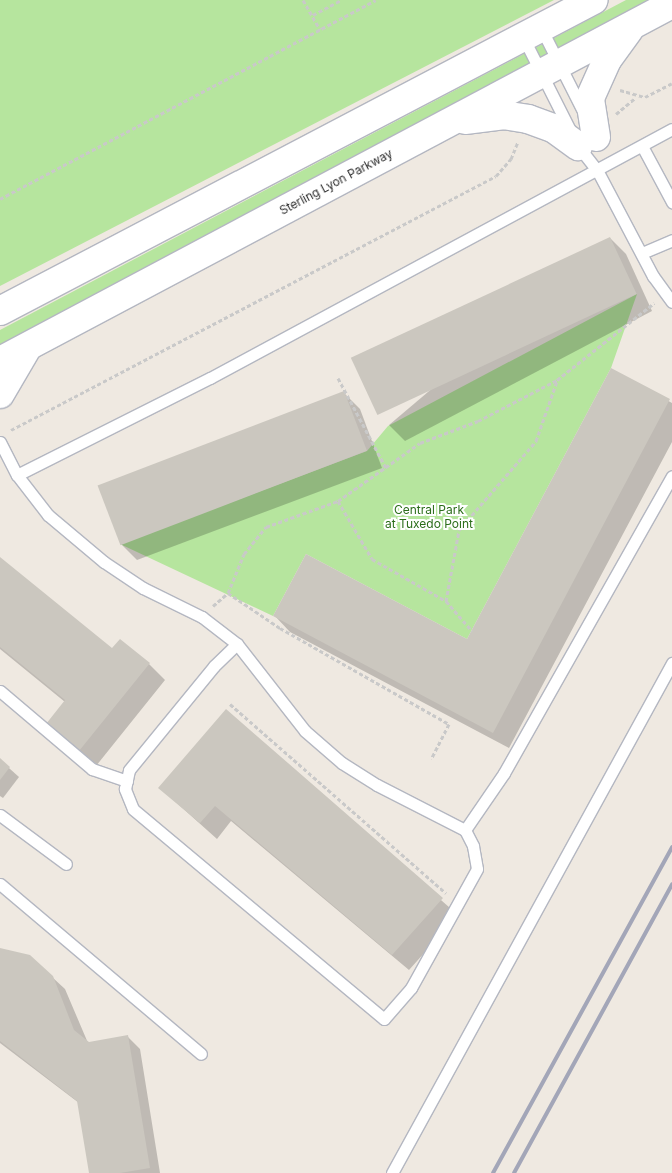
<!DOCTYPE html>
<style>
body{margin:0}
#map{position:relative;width:672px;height:1173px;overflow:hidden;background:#efe9e1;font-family:Inter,sans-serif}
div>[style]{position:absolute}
.green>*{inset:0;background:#b6e59e}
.shadow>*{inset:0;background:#0003}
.building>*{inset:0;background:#cbc7bf;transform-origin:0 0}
.path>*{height:3px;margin-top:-1.5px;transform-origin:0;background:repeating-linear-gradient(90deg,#c9c9c9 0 4px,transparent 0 6.5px)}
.roads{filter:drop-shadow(1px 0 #b4b7c1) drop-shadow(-1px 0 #b4b7c1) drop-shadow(0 1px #b4b7c1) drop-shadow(0 -1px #b4b7c1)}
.service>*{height:11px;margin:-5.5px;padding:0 5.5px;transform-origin:5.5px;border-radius:5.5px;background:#fff}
.secondary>*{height:28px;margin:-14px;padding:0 14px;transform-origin:14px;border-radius:14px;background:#fff}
.rail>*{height:4px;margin:-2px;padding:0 2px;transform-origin:2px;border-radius:2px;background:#a3a6b8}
span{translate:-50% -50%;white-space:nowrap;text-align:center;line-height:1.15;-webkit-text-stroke:4px #fff;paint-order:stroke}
.street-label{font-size:12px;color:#2e2e2e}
.park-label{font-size:12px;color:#2c6e1b}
</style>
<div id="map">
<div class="green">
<div style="clip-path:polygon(0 0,554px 0,0 286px)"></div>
<div style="clip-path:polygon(626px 0,655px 0,0 347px,0 330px)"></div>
<div style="clip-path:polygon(637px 294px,611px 368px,467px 639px,306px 554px,273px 616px,120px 544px,367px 451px,388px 426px)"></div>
</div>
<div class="shadow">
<div style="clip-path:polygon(610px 238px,626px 254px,652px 311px,405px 441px,389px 425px)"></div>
<div style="clip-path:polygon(612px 370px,672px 403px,672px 442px,509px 748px,290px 632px,274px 615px,467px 641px)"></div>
<div style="clip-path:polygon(344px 393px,360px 409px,382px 468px,137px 560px,121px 544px)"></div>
<div style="clip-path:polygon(0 558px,113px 650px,149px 664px,165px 680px,96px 766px,64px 740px,65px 702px,0 649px)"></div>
<div style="clip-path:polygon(226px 711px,458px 915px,409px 970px,231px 821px,217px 839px,160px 788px)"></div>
<div style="clip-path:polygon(0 760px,19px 777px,3px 798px,0 796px)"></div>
<div style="clip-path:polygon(0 949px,52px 977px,65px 989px,88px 1043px,128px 1037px,140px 1049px,160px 1173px,90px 1173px,79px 1103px,0 1043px)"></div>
</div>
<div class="building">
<div style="left:610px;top:237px;width:63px;height:286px;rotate:65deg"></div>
<div style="clip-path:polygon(611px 368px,670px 399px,493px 733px,273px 616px,306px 554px,467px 639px)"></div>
<div style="left:344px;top:391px;width:64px;height:264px;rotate:69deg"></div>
<div style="clip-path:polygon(0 557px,112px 648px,120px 639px,150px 663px,79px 751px,46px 724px,65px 700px,0 647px)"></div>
<div style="clip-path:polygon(226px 709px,443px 898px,392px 955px,215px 806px,200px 823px,158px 788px)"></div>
<div style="clip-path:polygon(0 758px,10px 767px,0 780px)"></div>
<div style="clip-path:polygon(0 948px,30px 955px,53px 976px,74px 1030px,89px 1042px,128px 1035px,150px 1168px,120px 1173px,89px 1173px,77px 1101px,0 1041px)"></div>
</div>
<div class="path">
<div style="left:303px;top:0;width:34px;rotate:60deg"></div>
<div style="left:313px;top:15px;width:32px;rotate:-28deg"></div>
<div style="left:620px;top:90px;width:26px;rotate:16deg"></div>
<div style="left:645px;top:97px;width:30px;rotate:-27deg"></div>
<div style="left:616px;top:114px;width:26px;rotate:-40deg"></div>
<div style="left:0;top:199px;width:425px;rotate:-27.9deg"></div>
<div style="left:338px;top:378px;width:102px;rotate:61.9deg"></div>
<div style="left:11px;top:430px;width:547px;rotate:-27.64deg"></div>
<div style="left:496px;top:176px;width:23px;rotate:-49deg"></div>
<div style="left:511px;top:159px;width:18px;rotate:-68deg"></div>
<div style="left:338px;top:501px;width:67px;rotate:59.6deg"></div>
<div style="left:372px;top:559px;width:85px;rotate:29.6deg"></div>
<div style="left:446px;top:601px;width:40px;rotate:49deg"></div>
<div style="left:228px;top:593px;width:63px;rotate:33.9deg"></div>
<div style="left:280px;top:628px;width:194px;rotate:29.6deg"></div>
<div style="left:449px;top:724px;width:39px;rotate:117deg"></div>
<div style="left:446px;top:601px;width:72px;rotate:-79.6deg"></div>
<div style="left:459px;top:530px;width:118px;rotate:-49.1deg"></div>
<div style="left:536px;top:441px;width:64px;rotate:-70.7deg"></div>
<div style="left:213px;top:606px;width:20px;rotate:-41deg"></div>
<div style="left:228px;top:593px;width:42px;rotate:-67.7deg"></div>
<div style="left:244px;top:554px;width:35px;rotate:-51deg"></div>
<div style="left:266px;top:527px;width:77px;rotate:-19.9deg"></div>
<div style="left:338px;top:501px;width:100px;rotate:-35.3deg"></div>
<div style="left:420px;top:443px;width:62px;rotate:-20.8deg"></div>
<div style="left:478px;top:421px;width:89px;rotate:-27.4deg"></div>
<div style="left:557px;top:380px;width:124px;rotate:-38.4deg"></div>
<div style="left:230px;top:704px;width:287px;rotate:41.2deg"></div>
</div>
<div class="roads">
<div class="service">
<div style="left:541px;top:28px;width:93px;rotate:63.2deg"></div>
<div style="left:523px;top:37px;width:122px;rotate:63.2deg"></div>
<div style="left:578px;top:146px;width:31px;rotate:52deg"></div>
<div style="left:597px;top:170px;width:120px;rotate:62.2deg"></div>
<div style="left:653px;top:276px;width:32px;rotate:54deg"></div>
<div style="left:642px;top:146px;width:64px;rotate:61.8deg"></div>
<div style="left:642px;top:253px;width:33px;rotate:-23deg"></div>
<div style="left:0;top:442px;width:37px;rotate:63deg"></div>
<div style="left:17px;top:475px;width:216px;rotate:-26.7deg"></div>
<div style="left:210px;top:378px;width:525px;rotate:-28.32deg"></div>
<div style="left:17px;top:475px;width:51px;rotate:52.2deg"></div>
<div style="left:48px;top:515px;width:73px;rotate:40deg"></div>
<div style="left:104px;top:562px;width:47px;rotate:33.7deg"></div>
<div style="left:143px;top:588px;width:66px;rotate:26.2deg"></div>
<div style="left:202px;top:617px;width:44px;rotate:37.6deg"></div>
<div style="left:237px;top:644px;width:110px;rotate:52deg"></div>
<div style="left:305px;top:731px;width:49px;rotate:40.9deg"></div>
<div style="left:342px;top:763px;width:41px;rotate:32.2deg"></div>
<div style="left:377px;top:785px;width:99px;rotate:27.1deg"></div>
<div style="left:465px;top:830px;width:18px;rotate:63deg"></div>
<div style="left:473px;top:846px;width:23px;rotate:80deg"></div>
<div style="left:477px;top:869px;width:136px;rotate:119deg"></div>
<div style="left:411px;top:988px;width:41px;rotate:131.1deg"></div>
<div style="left:384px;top:1019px;width:327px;rotate:-140.1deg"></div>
<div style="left:133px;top:809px;width:22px;rotate:-112deg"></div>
<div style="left:125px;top:789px;width:19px;rotate:-78deg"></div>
<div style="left:129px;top:770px;width:134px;rotate:-50.7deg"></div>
<div style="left:214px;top:666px;width:32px;rotate:-44deg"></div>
<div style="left:0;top:691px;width:121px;rotate:40.3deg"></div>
<div style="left:92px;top:769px;width:37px;rotate:19deg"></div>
<div style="left:0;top:815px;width:82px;rotate:36.6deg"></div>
<div style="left:465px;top:830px;width:69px;rotate:-55.6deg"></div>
<div style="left:504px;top:773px;width:341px;rotate:-60.5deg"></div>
<div style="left:0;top:884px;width:263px;rotate:40.2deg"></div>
<div style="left:392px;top:1173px;width:582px;rotate:-61.23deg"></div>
</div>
<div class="secondary">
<div style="left:465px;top:120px;width:38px;rotate:-7deg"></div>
<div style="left:503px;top:115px;width:25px;rotate:9deg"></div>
<div style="left:528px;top:119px;width:27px;rotate:20deg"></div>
<div style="left:553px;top:128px;width:31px;rotate:36deg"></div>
<div style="left:596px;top:137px;width:39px;rotate:-99deg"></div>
<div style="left:590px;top:98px;width:42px;rotate:-65.9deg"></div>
<div style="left:607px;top:60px;width:37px;rotate:-54deg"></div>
<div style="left:0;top:311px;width:670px;rotate:-27.64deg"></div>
<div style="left:0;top:361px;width:761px;rotate:-27.98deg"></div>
<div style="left:0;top:394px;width:53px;rotate:-59.6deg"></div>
</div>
</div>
<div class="rail">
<div style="left:493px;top:1173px;width:372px;rotate:-61.2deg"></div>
<div style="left:514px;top:1173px;width:329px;rotate:-61.3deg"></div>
</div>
<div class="street-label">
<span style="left:336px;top:182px;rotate:-28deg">Sterling Lyon Parkway</span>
</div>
<div class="park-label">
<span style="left:429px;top:517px">Central Park<br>at Tuxedo Point</span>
</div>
</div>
